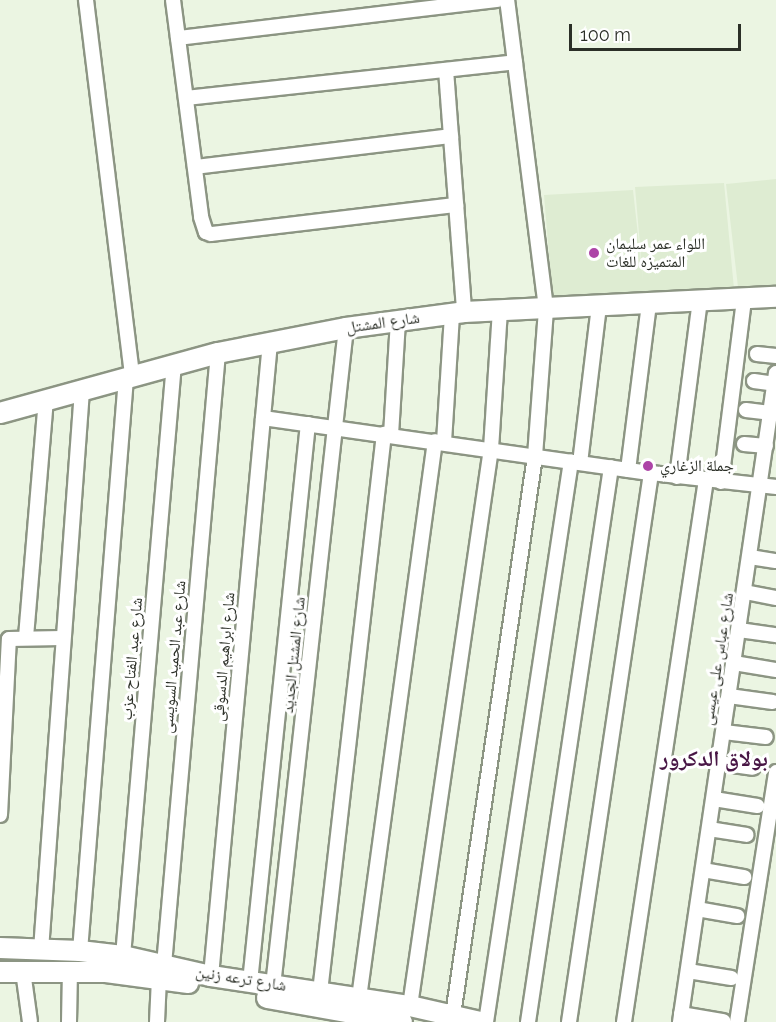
<!DOCTYPE html>
<meta charset="utf-8">
<style>
body{margin:0}
#map{position:relative;width:776px;height:1022px;overflow:hidden;background:#ebf5e2;font-family:Raleway,"Noto Naskh Arabic",sans-serif}
div>[style]{position:absolute}
.built>*{inset:0;background:#deecd2}
.roads{filter:drop-shadow(2px 0 #8c9583) drop-shadow(-2px 0 #8c9583) drop-shadow(0 2px #8c9583) drop-shadow(0 -2px #8c9583)}
.street>*{height:14px;margin:-7px;padding:0 7px;transform-origin:7px;border-radius:7px;background:#fff}
.secondary>*{height:20px;margin:-10px;padding:0 10px;transform-origin:10px;border-radius:10px;background:#fff}
.dots>*{width:16px;height:16px;translate:-50% -50%;box-sizing:border-box;border:3px solid #fff;border-radius:50%}
span{translate:-50% -50%;white-space:nowrap;text-align:center;line-height:1.15;-webkit-text-stroke:6px #fff;paint-order:stroke}
.poi-label{font-size:16px;color:#2b2f27}
.left{translate:0 -50%;text-align:left}
.street-label{font-size:16px;color:#2b2f27}
.district-label{font-size:22px;color:#481645;font-weight:700}
.scale{position:absolute;left:569px;top:24px;width:172px;height:27px;box-sizing:border-box;border:3px solid #2b2f27;border-top:0;padding-left:8px;font-size:18px;line-height:21px;white-space:nowrap;color:#2b2f27;-webkit-text-stroke:4px #fff;paint-order:stroke}
</style>
<div id="map">
<div class="built">
<div style="clip-path:polygon(776px 179px,776px 285px,738px 287px,726px 184px)"></div>
<div style="clip-path:polygon(724px 183px,734px 289px,553px 302px,544px 195px,633px 190px,643px 280px,635px 187px)"></div>
</div>
<div class="roads">
<div class="street">
<div style="left:86px;top:0;width:379px;rotate:83deg"></div>
<div style="left:173px;top:0;width:219px;rotate:82.6deg"></div>
<div style="left:201px;top:217px;width:16px;rotate:72deg"></div>
<div style="left:206px;top:232px;width:5px;rotate:22deg"></div>
<div style="left:211px;top:234px;width:247px;rotate:-6.8deg"></div>
<div style="left:178px;top:38px;width:322px;rotate:-6.8deg"></div>
<div style="left:446px;top:70px;width:243px;rotate:85.7deg"></div>
<div style="left:186px;top:98px;width:331px;rotate:-6.2deg"></div>
<div style="left:195px;top:167px;width:258px;rotate:-6.9deg"></div>
<div style="left:757px;top:354px;width:19px;rotate:6deg"></div>
<div style="left:754px;top:381px;width:21px;rotate:8deg"></div>
<div style="left:746px;top:410px;width:24px;rotate:7deg"></div>
<div style="left:263px;top:418px;width:392px;rotate:8.1deg"></div>
<div style="left:651px;top:473px;width:126px;rotate:6.4deg"></div>
<div style="left:391px;top:435px;width:115px;rotate:-86.5deg"></div>
<div style="left:444px;top:442px;width:128px;rotate:-86.4deg"></div>
<div style="left:744px;top:444px;width:22px;rotate:5deg"></div>
<div style="left:580px;top:463px;width:158px;rotate:-83.1deg"></div>
<div style="left:628px;top:470px;width:168px;rotate:-82.8deg"></div>
<div style="left:677px;top:477px;width:177px;rotate:-82.6deg"></div>
<div style="left:721px;top:482px;width:184px;rotate:-82.8deg"></div>
<div style="left:750px;top:557px;width:26px;rotate:9deg"></div>
<div style="left:745px;top:592px;width:32px;rotate:11deg"></div>
<div style="left:739px;top:630px;width:37px;rotate:8deg"></div>
<div style="left:26px;top:637px;width:237px;rotate:-85.2deg"></div>
<div style="left:734px;top:663px;width:43px;rotate:9.5deg"></div>
<div style="left:729px;top:696px;width:44px;rotate:7.8deg"></div>
<div style="left:724px;top:732px;width:42px;rotate:6.8deg"></div>
<div style="left:719px;top:763px;width:34px;rotate:8deg"></div>
<div style="left:714px;top:799px;width:44px;rotate:9.2deg"></div>
<div style="left:0;top:815px;width:176px;rotate:-87.1deg"></div>
<div style="left:9px;top:639px;width:53px;rotate:-1.1deg"></div>
<div style="left:709px;top:829px;width:38px;rotate:9deg"></div>
<div style="left:703px;top:870px;width:42px;rotate:9.7deg"></div>
<div style="left:697px;top:909px;width:41px;rotate:9.9deg"></div>
<div style="left:41px;top:950px;width:561px;rotate:-85.81deg"></div>
<div style="left:80px;top:951px;width:575px;rotate:-85.41deg"></div>
<div style="left:123px;top:956px;width:594px;rotate:-85.08deg"></div>
<div style="left:164px;top:965px;width:614px;rotate:-84.96deg"></div>
<div style="left:23px;top:971px;width:51px;rotate:82.2deg"></div>
<div style="left:688px;top:971px;width:44px;rotate:9.2deg"></div>
<div style="left:211px;top:976px;width:637px;rotate:-84.68deg"></div>
<div style="left:250px;top:982px;width:561px;rotate:-84.07deg"></div>
<div style="left:273px;top:986px;width:662px;rotate:-83.67deg"></div>
<div style="left:320px;top:992px;width:562px;rotate:-83.46deg"></div>
<div style="left:359px;top:998px;width:562px;rotate:-82.23deg"></div>
<div style="left:410px;top:1006px;width:563px;rotate:-81.73deg"></div>
<div style="left:491px;top:449px;width:138px;rotate:-86.3deg"></div>
<div style="left:681px;top:1014px;width:43px;rotate:9.5deg"></div>
<div style="left:453px;top:1015px;width:565px;rotate:-81.65deg"></div>
<div style="left:535px;top:456px;width:148px;rotate:-85.7deg"></div>
<div style="left:546px;top:308px;width:310px;rotate:-97.2deg"></div>
<div style="left:69px;top:1022px;width:52px;rotate:-88.9deg"></div>
<div style="left:157px;top:1022px;width:44px;rotate:-87.4deg"></div>
<div style="left:486px;top:1022px;width:567px;rotate:-81.38deg"></div>
<div style="left:528px;top:1022px;width:561px;rotate:-81.49deg"></div>
<div style="left:569px;top:1022px;width:555px;rotate:-81.5deg"></div>
<div style="left:624px;top:1022px;width:548px;rotate:-81.4deg"></div>
<div style="left:680px;top:1022px;width:656px;rotate:-81.59deg"></div>
<div style="left:737px;top:1022px;width:253px;rotate:-81.1deg"></div>
</div>
<div class="secondary">
<div style="left:0;top:413px;width:226px;rotate:-15.4deg"></div>
<div style="left:218px;top:353px;width:130px;rotate:-11.1deg"></div>
<div style="left:346px;top:328px;width:119px;rotate:-7.7deg"></div>
<div style="left:464px;top:312px;width:312px;rotate:-2.8deg"></div>
<div style="left:0;top:948px;width:80px;rotate:2.1deg"></div>
<div style="left:80px;top:951px;width:43px;rotate:6.6deg"></div>
<div style="left:123px;top:956px;width:90px;rotate:12.8deg"></div>
<div style="left:211px;top:976px;width:201px;rotate:8.6deg"></div>
<div style="left:410px;top:1006px;width:72px;rotate:12.9deg"></div>
<div style="left:0;top:972px;width:106px"></div>
<div style="left:106px;top:972px;width:83px;rotate:7.6deg"></div>
<div style="left:267px;top:998px;width:137px;rotate:10.1deg"></div>
</div>
</div>
<div class="dots">
<div style="left:594px;top:253px;background:#ad44a7"></div>
<div style="left:648px;top:466px;background:#ad44a7"></div>
</div>
<div class="poi-label">
<span class="left" style="left:606px;top:253px">اللواء عمر سليمان<br>المتميزه للغات</span>
<span class="left" style="left:660px;top:466px">جملة الزغاري</span>
</div>
<div class="street-label">
<span style="left:383px;top:323px;rotate:-8deg">شارع المشتل</span>
<span style="left:294px;top:655px;rotate:-84deg">شارع المشتل الجديد</span>
<span style="left:174px;top:657px;rotate:-85deg">شارع عبد الحميد السويسى</span>
<span style="left:224px;top:657px;rotate:-85deg">شارع ابراهيم الدسوقى</span>
<span style="left:132px;top:659px;rotate:-85deg">شارع عبد الفتاح عزب</span>
<span style="left:718px;top:659px;rotate:-81deg">شارع عباس على عيسى</span>
<span style="left:241px;top:979px;rotate:9deg">شارع ترعه زنين</span>
</div>
<div class="district-label">
<span style="left:714px;top:759px">بولاق الدكرور</span>
</div>
<div class="scale">100 m</div>
</div>
